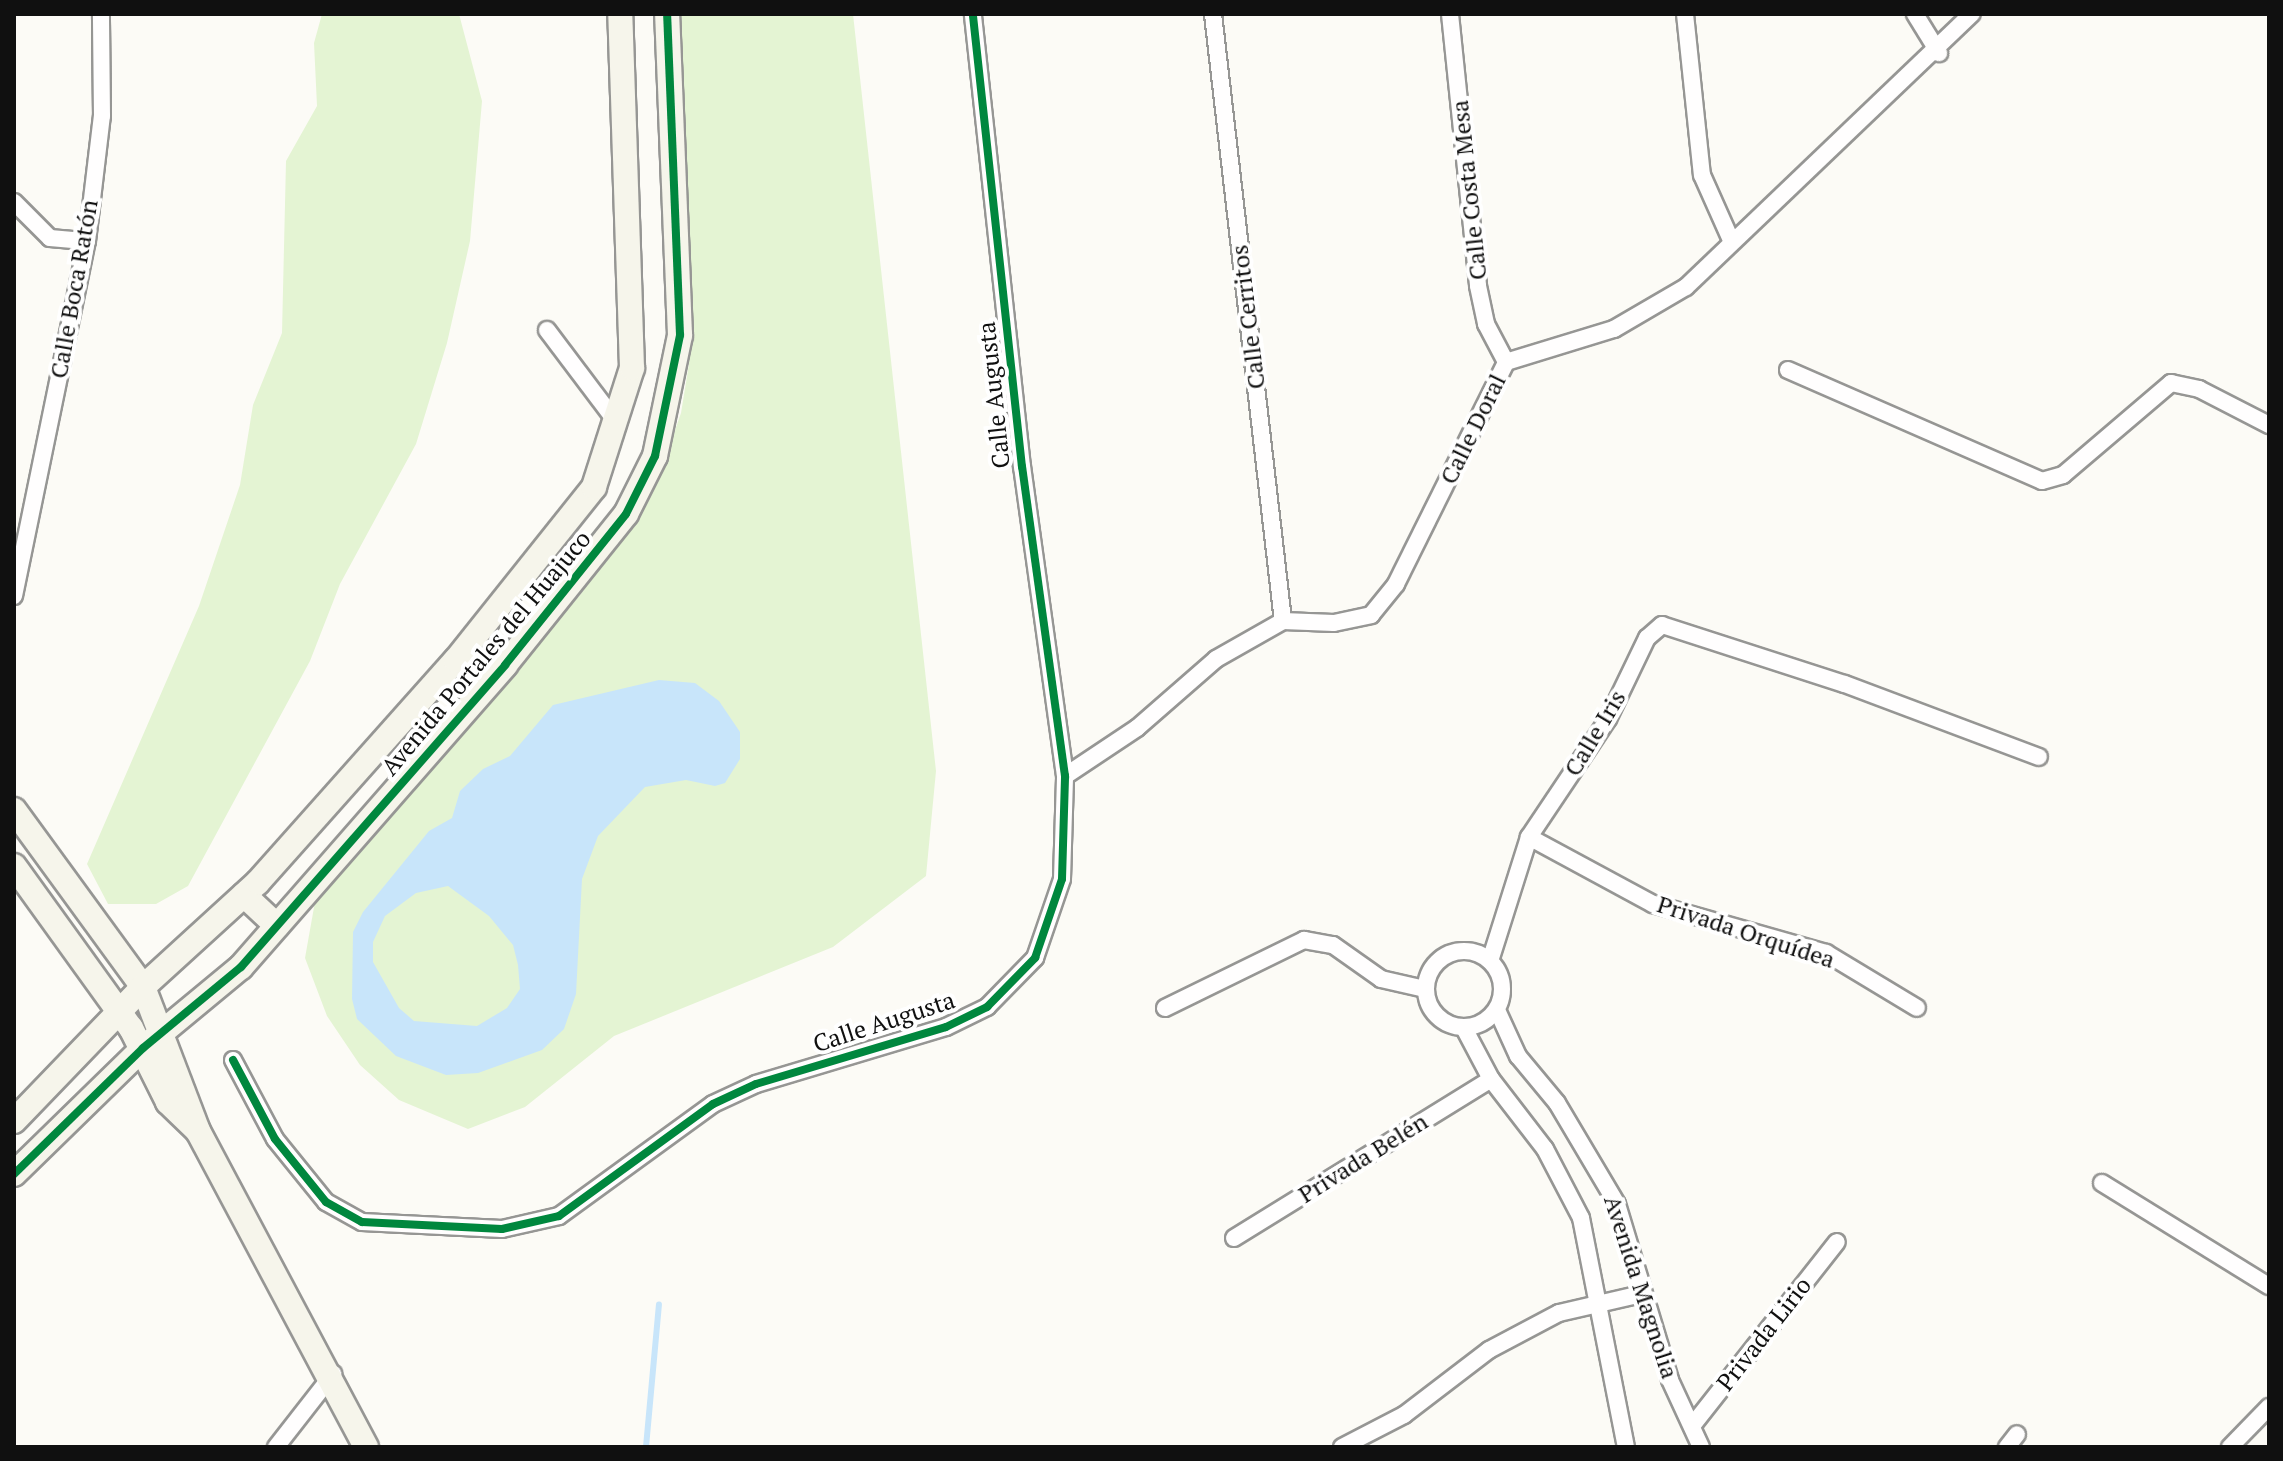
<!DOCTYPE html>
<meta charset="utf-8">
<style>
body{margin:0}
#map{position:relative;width:2283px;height:1461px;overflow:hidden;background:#fcfbf6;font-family:"PT Serif",serif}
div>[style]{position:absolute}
.green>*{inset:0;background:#e4f4d3}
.water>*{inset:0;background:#c8e5fa}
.stream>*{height:6px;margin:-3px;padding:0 3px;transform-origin:3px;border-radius:3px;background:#c8e5fa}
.roads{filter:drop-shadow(2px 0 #969694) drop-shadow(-2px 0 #969694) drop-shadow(0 2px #969694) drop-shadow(0 -2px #969694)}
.street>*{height:16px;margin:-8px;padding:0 8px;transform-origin:8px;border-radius:8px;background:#fffefe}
.street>.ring{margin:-8px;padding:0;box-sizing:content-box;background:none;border:16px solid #fffefe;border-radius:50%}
.secondary>*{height:24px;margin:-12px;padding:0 12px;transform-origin:12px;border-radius:12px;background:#f6f5eb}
.cycleway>*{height:8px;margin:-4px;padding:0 4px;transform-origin:4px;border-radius:4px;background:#00873e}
span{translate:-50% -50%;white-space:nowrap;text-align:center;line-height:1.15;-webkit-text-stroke:8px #fff;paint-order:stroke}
.street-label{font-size:24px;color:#101010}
.frame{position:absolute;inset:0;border:16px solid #101010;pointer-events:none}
</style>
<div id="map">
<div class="green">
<div style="clip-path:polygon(322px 14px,459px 14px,482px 101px,470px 241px,447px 343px,416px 444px,340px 584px,310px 661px,188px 886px,156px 904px,108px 904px,87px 864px,199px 606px,240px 485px,253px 405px,282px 333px,286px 161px,317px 106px,314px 43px)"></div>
<div style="clip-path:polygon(674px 14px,853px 14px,936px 771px,926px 876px,833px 947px,614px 1036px,525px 1107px,468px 1129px,399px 1100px,360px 1065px,327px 1016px,305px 958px,316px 896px,580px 595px,655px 488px,681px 413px,689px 364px)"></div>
</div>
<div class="water">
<div style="clip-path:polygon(evenodd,659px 680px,695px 683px,719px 701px,740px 732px,740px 759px,725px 783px,715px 786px,686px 780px,645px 787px,598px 836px,582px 879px,576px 994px,564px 1029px,542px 1050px,478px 1073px,446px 1075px,396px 1056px,357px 1019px,352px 999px,353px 932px,363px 912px,429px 831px,452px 818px,460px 791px,483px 769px,510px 756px,553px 705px,659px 680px,448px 886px,489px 916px,513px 945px,518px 965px,520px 989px,507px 1008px,477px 1026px,414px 1021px,399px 1008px,373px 962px,373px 942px,385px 916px,416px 893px,448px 886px)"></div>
</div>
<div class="stream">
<div style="left:646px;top:1447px;width:143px;rotate:-84.8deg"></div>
</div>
<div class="roads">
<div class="street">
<div style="left:1213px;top:14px;width:611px;rotate:83.42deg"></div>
<div style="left:1450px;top:14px;width:273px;rotate:84.1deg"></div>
<div style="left:1478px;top:286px;width:39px;rotate:78deg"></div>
<div style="left:1486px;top:324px;width:43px;rotate:62.2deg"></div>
<div style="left:1685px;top:14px;width:162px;rotate:84deg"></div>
<div style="left:1702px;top:175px;width:71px;rotate:66deg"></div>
<div style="left:1915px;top:14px;width:46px;rotate:58.4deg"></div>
<div style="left:14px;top:202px;width:51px;rotate:45deg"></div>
<div style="left:50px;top:238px;width:37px;rotate:5deg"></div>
<div style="left:547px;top:330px;width:116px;rotate:53deg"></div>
<div style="left:1788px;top:370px;width:277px;rotate:23.6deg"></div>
<div style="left:2042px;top:481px;width:22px;rotate:-16deg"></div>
<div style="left:2063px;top:475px;width:142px;rotate:-40.4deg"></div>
<div style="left:2171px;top:383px;width:29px;rotate:12deg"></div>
<div style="left:2199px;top:389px;width:79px;rotate:27.2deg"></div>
<div style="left:14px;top:596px;width:362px;rotate:-78.4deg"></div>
<div style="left:87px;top:241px;width:126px;rotate:-83.2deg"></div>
<div style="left:102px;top:116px;width:102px;rotate:-90.6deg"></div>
<div style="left:1065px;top:776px;width:87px;rotate:-33.7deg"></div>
<div style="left:1137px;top:728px;width:105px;rotate:-41.1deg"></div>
<div style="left:1216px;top:659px;width:77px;rotate:-29.6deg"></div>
<div style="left:1283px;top:621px;width:51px;rotate:2.2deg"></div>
<div style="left:1334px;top:623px;width:38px;rotate:-12deg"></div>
<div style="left:1371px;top:615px;width:40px;rotate:-51deg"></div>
<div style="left:1396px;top:584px;width:248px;rotate:-63.6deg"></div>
<div style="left:1506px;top:362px;width:113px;rotate:-17deg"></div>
<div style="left:1614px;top:329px;width:83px;rotate:-30.3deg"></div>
<div style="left:1686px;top:287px;width:395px;rotate:-43.7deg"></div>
<div style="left:1529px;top:837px;width:141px;rotate:28.4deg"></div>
<div style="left:1653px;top:904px;width:180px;rotate:15.8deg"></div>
<div style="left:1826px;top:953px;width:106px;rotate:31.1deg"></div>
<div class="ring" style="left:1426px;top:951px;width:60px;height:60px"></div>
<div style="left:1490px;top:961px;width:130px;rotate:-72.5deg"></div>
<div style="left:1529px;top:837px;width:142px;rotate:-56.2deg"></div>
<div style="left:1608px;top:719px;width:90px;rotate:-64.3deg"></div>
<div style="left:1647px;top:638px;width:20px;rotate:-41deg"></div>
<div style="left:1662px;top:625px;width:192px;rotate:17.9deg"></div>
<div style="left:1845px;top:684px;width:207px;rotate:20.6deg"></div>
<div style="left:1165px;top:1008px;width:155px;rotate:-26.1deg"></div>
<div style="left:1304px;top:940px;width:29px;rotate:10deg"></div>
<div style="left:1333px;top:945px;width:59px;rotate:35.3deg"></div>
<div style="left:1381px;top:979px;width:45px;rotate:12.8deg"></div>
<div style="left:1497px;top:1010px;width:51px;rotate:65.5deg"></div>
<div style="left:1518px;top:1056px;width:61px;rotate:50.3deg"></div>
<div style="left:1557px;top:1103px;width:117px;rotate:59.3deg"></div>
<div style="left:1617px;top:1204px;width:184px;rotate:73.2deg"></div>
<div style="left:1670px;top:1380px;width:74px;rotate:65.2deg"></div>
<div style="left:1464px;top:1028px;width:58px;rotate:62.1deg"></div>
<div style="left:1491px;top:1079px;width:88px;rotate:52.4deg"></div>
<div style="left:1545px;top:1149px;width:78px;rotate:62.4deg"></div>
<div style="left:1581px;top:1218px;width:233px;rotate:78.9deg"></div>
<div style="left:233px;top:1060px;width:89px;rotate:62deg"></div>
<div style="left:275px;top:1139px;width:81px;rotate:51deg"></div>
<div style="left:326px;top:1202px;width:41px;rotate:29.1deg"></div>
<div style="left:362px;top:1222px;width:140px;rotate:2.9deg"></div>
<div style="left:502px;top:1229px;width:58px;rotate:-12.8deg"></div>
<div style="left:559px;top:1216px;width:190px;rotate:-36deg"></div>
<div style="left:713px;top:1104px;width:47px;rotate:-24.9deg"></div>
<div style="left:756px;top:1084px;width:198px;rotate:-16.7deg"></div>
<div style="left:946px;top:1027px;width:46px;rotate:-26deg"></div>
<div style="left:987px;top:1007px;width:69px;rotate:-45.6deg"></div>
<div style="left:1035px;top:958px;width:83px;rotate:-71.1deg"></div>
<div style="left:1062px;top:879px;width:103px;rotate:-88.3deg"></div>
<div style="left:1065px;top:776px;width:312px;rotate:-97.9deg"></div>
<div style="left:1022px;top:467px;width:456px;rotate:-96.2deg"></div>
<div style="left:2102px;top:1183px;width:196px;rotate:31.7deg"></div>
<div style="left:1234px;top:1238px;width:302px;rotate:-31.7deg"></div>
<div style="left:1692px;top:1426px;width:234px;rotate:-51.8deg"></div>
<div style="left:276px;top:1447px;width:93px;rotate:-52deg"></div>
<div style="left:1342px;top:1447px;width:70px;rotate:-27.3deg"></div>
<div style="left:1404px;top:1415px;width:107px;rotate:-37.4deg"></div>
<div style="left:1489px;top:1350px;width:79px;rotate:-27.9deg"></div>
<div style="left:1559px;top:1313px;width:84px;rotate:-13deg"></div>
<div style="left:2007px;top:1447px;width:16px;rotate:-52deg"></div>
<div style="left:2230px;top:1447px;width:56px;rotate:-45.7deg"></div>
</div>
<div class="secondary">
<div style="left:14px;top:810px;width:219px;rotate:53.9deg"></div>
<div style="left:143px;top:987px;width:154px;rotate:69.1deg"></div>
<div style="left:198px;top:1131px;width:358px;rotate:62deg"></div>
<div style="left:14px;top:866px;width:200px;rotate:54.2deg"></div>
<div style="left:131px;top:1028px;width:83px;rotate:63.4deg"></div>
<div style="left:168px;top:1102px;width:39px;rotate:44deg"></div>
<div style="left:244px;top:895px;width:45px;rotate:43.2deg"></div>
<div style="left:14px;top:1121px;width:186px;rotate:-46.1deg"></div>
<div style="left:143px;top:987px;width:156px;rotate:-42.4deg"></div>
<div style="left:258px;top:882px;width:297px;rotate:-48.3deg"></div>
<div style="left:456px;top:660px;width:221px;rotate:-51.4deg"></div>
<div style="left:594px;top:487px;width:125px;rotate:-72.3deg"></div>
<div style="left:632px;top:368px;width:354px;rotate:-91.9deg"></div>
<div style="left:14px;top:1174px;width:180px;rotate:-44.3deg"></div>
<div style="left:143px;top:1048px;width:127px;rotate:-39.6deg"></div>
<div style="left:241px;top:967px;width:401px;rotate:-48.8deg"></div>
<div style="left:505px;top:665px;width:193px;rotate:-51.3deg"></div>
<div style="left:626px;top:514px;width:65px;rotate:-63.4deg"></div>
<div style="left:655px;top:456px;width:124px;rotate:-78.3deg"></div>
<div style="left:680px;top:335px;width:321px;rotate:-92.3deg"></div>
</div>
</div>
<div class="cycleway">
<div style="left:233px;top:1060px;width:89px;rotate:62deg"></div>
<div style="left:275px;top:1139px;width:81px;rotate:51deg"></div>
<div style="left:326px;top:1202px;width:41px;rotate:29.1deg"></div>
<div style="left:362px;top:1222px;width:140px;rotate:2.9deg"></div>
<div style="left:502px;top:1229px;width:58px;rotate:-12.8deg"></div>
<div style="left:559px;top:1216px;width:190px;rotate:-36deg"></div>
<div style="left:713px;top:1104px;width:47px;rotate:-24.9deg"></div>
<div style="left:756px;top:1084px;width:198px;rotate:-16.7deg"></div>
<div style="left:946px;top:1027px;width:46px;rotate:-26deg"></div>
<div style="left:987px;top:1007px;width:69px;rotate:-45.6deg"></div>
<div style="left:1035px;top:958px;width:83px;rotate:-71.1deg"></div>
<div style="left:1062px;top:879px;width:103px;rotate:-88.3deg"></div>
<div style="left:1065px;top:776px;width:312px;rotate:-97.9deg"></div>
<div style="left:1022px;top:467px;width:456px;rotate:-96.2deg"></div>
<div style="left:14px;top:1174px;width:180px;rotate:-44.3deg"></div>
<div style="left:143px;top:1048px;width:127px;rotate:-39.6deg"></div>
<div style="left:241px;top:967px;width:401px;rotate:-48.8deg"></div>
<div style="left:505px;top:665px;width:193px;rotate:-51.3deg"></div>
<div style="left:626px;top:514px;width:65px;rotate:-63.4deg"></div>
<div style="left:655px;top:456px;width:124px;rotate:-78.3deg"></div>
<div style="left:680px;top:335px;width:321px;rotate:-92.3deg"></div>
</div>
<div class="street-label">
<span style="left:1469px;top:190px;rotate:-96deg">Calle Costa Mesa</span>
<span style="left:74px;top:289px;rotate:-80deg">Calle Boca Ratón</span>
<span style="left:1248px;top:317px;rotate:-97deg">Calle Cerritos</span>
<span style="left:994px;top:395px;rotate:-96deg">Calle Augusta</span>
<span style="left:1473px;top:429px;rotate:-64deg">Calle Doral</span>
<span style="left:486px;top:653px;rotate:-50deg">Avenida Portales del Huajuco</span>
<span style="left:1595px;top:733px;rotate:-59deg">Calle Iris</span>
<span style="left:1746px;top:932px;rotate:18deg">Privada Orquídea</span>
<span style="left:884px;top:1022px;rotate:-18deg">Calle Augusta</span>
<span style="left:1363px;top:1158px;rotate:-32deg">Privada Belén</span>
<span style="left:1641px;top:1287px;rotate:72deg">Avenida Magnolia</span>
<span style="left:1764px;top:1334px;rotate:-52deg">Privada Lirio</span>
</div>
<div class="frame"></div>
</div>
